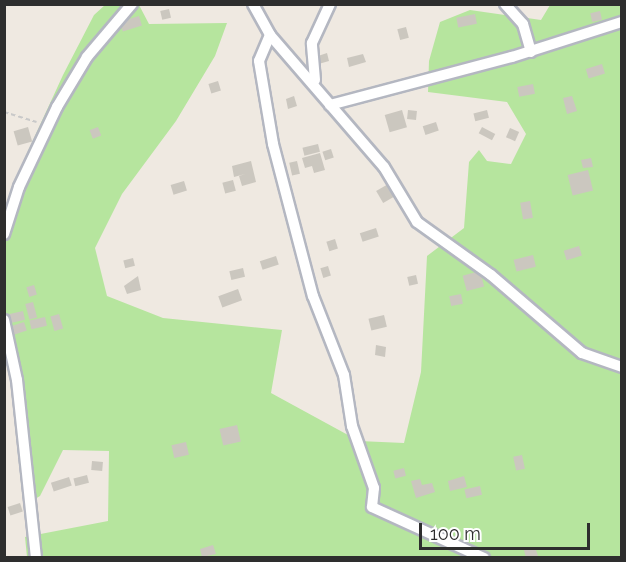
<!DOCTYPE html>
<style>
body{margin:0}
#map{position:relative;width:626px;height:562px;overflow:hidden;background:#efe9e1;font-family:Raleway,sans-serif}
div>[style]{position:absolute}
.green>*{inset:0;background:#b6e59e}
.building>*{inset:0;background:#cbc7bf;transform-origin:0 0}
.path>*{height:2px;margin-top:-1px;transform-origin:0;background:repeating-linear-gradient(90deg,#c9c9c9 0 4.5px,transparent 0 7.5px)}
.roads{filter:drop-shadow(2px 0 #b4b7c1) drop-shadow(-2px 0 #b4b7c1) drop-shadow(0 2px #b4b7c1) drop-shadow(0 -2px #b4b7c1)}
.street>*{height:10px;margin:-5px;padding:0 5px;transform-origin:5px;border-radius:5px;background:#fff}
span{translate:-50% -50%;white-space:nowrap;text-align:center;line-height:1.15;-webkit-text-stroke:4.5px #fff;paint-order:stroke}
.frame{position:absolute;inset:0;border:6px solid #2e2e2e;pointer-events:none}
.scale{position:absolute;left:419px;top:523px;width:171px;height:27px;box-sizing:border-box;border:3px solid #2e2e2e;border-top:0;padding-left:8px;font-size:18px;line-height:21px;white-space:nowrap;color:#2e2e2e;-webkit-text-stroke:4px #fff;paint-order:stroke}
</style>
<div id="map">
<div class="green">
<div style="clip-path:polygon(105px 5px,139px 5px,149px 24px,227px 23px,215px 56px,176px 121px,122px 194px,95px 248px,107px 296px,163px 318px,282px 330px,271px 393px,359px 441px,404px 443px,421px 372px,427px 256px,464px 228px,469px 162px,479px 150px,487px 161px,511px 164px,526px 134px,507px 102px,428px 92px,429px 61px,440px 22px,470px 10px,541px 20px,550px 5px,621px 5px,621px 557px,27px 557px,25px 537px,108px 521px,109px 451px,63px 450px,40px 496px,25px 505px,5px 331px,4px 213px,23px 162px,63px 75px,94px 15px)"></div>
</div>
<div class="building">
<div style="left:169px;top:9px;width:9px;height:9px;rotate:77deg"></div>
<div style="left:600px;top:11px;width:9px;height:10px;rotate:77deg"></div>
<div style="left:475px;top:14px;width:10px;height:19px;rotate:79deg"></div>
<div style="left:139px;top:16px;width:10px;height:20px;rotate:73deg"></div>
<div style="left:406px;top:27px;width:11px;height:9px;rotate:75deg"></div>
<div style="clip-path:polygon(327px 53px,329px 61px,315px 65px,312px 58px)"></div>
<div style="clip-path:polygon(363px 54px,366px 62px,349px 67px,347px 58px)"></div>
<div style="left:602px;top:64px;width:10px;height:17px;rotate:73deg"></div>
<div style="left:218px;top:81px;width:10px;height:10px;rotate:73deg"></div>
<div style="left:533px;top:84px;width:10px;height:16px;rotate:79deg"></div>
<div style="clip-path:polygon(294px 96px,297px 106px,288px 109px,286px 99px)"></div>
<div style="clip-path:polygon(572px 96px,577px 111px,567px 114px,563px 98px)"></div>
<div style="left:402px;top:110px;width:18px;height:18px;rotate:74deg"></div>
<div style="left:408px;top:110px;width:9px;height:9px;rotate:6deg"></div>
<div style="left:487px;top:110px;width:8px;height:14px;rotate:76deg"></div>
<div style="left:436px;top:122px;width:9px;height:14px;rotate:72deg"></div>
<div style="left:28px;top:127px;width:15px;height:15px;rotate:74deg"></div>
<div style="left:98px;top:127px;width:9px;height:9px;rotate:69deg"></div>
<div style="left:482px;top:127px;width:15px;height:7px;rotate:28deg"></div>
<div style="left:510px;top:128px;width:10px;height:10px;rotate:24deg"></div>
<div style="left:318px;top:144px;width:8px;height:16px;rotate:76deg"></div>
<div style="left:331px;top:149px;width:9px;height:9px;rotate:72deg"></div>
<div style="clip-path:polygon(320px 153px,325px 170px,314px 173px,312px 166px,305px 168px,302px 158px)"></div>
<div style="clip-path:polygon(591px 158px,593px 167px,583px 168px,581px 160px)"></div>
<div style="clip-path:polygon(251px 161px,256px 182px,242px 186px,239px 176px,245px 174px,234px 177px,232px 166px)"></div>
<div style="left:297px;top:161px;width:13px;height:8px;rotate:77deg"></div>
<div style="left:588px;top:170px;width:21px;height:21px;rotate:76deg"></div>
<div style="left:233px;top:180px;width:11px;height:11px;rotate:75deg"></div>
<div style="left:184px;top:181px;width:10px;height:14px;rotate:73deg"></div>
<div style="left:390px;top:183px;width:14px;height:16px;rotate:60deg"></div>
<div style="left:530px;top:201px;width:17px;height:10px;rotate:80deg"></div>
<div style="left:376px;top:228px;width:9px;height:17px;rotate:72deg"></div>
<div style="left:335px;top:239px;width:10px;height:9px;rotate:73deg"></div>
<div style="left:579px;top:246px;width:10px;height:16px;rotate:73deg"></div>
<div style="left:533px;top:255px;width:12px;height:20px;rotate:76deg"></div>
<div style="left:276px;top:256px;width:9px;height:17px;rotate:72deg"></div>
<div style="left:133px;top:258px;width:8px;height:10px;rotate:76deg"></div>
<div style="left:328px;top:266px;width:10px;height:8px;rotate:73deg"></div>
<div style="left:243px;top:268px;width:9px;height:14px;rotate:77deg"></div>
<div style="left:480px;top:271px;width:16px;height:18px;rotate:75deg"></div>
<div style="left:416px;top:275px;width:9px;height:9px;rotate:77deg"></div>
<div style="clip-path:polygon(138px 276px,141px 290px,127px 294px,124px 286px)"></div>
<div style="left:34px;top:285px;width:10px;height:8px;rotate:73deg"></div>
<div style="left:238px;top:289px;width:12px;height:21px;rotate:70deg"></div>
<div style="left:461px;top:294px;width:10px;height:12px;rotate:79deg"></div>
<div style="left:33px;top:302px;width:16px;height:8px;rotate:75deg"></div>
<div style="left:23px;top:311px;width:9px;height:16px;rotate:77deg"></div>
<div style="left:59px;top:314px;width:15px;height:9px;rotate:74deg"></div>
<div style="left:384px;top:315px;width:12px;height:16px;rotate:76deg"></div>
<div style="left:45px;top:317px;width:9px;height:16px;rotate:77deg"></div>
<div style="left:24px;top:322px;width:9px;height:16px;rotate:72deg"></div>
<div style="clip-path:polygon(376px 345px,386px 347px,385px 357px,375px 355px)"></div>
<div style="left:237px;top:425px;width:17px;height:18px;rotate:77deg"></div>
<div style="left:186px;top:442px;width:13px;height:15px;rotate:77deg"></div>
<div style="left:522px;top:455px;width:14px;height:9px;rotate:78deg"></div>
<div style="left:92px;top:461px;width:11px;height:9px;rotate:5deg"></div>
<div style="left:404px;top:468px;width:8px;height:11px;rotate:76deg"></div>
<div style="left:87px;top:475px;width:8px;height:14px;rotate:76deg"></div>
<div style="clip-path:polygon(464px 476px,467px 487px,450px 491px,448px 481px)"></div>
<div style="left:69px;top:477px;width:9px;height:19px;rotate:72deg"></div>
<div style="clip-path:polygon(420px 479px,422px 485px,432px 483px,435px 492px,416px 498px,411px 481px)"></div>
<div style="left:480px;top:486px;width:9px;height:16px;rotate:77deg"></div>
<div style="left:20px;top:503px;width:9px;height:13px;rotate:72deg"></div>
<div style="clip-path:polygon(213px 545px,216px 554px,202px 557px,200px 549px)"></div>
<div style="clip-path:polygon(535px 547px,538px 556px,526px 558px,524px 550px)"></div>
</div>
<div class="path">
<div style="left:4px;top:112px;width:34px;rotate:17deg"></div>
</div>
<div class="roads">
<div class="street">
<div style="left:253px;top:4px;width:35px;rotate:61deg"></div>
<div style="left:270px;top:35px;width:174px;rotate:49.2deg"></div>
<div style="left:384px;top:167px;width:64px;rotate:59deg"></div>
<div style="left:417px;top:222px;width:91px;rotate:35.6deg"></div>
<div style="left:491px;top:275px;width:120px;rotate:40.6deg"></div>
<div style="left:582px;top:353px;width:42px;rotate:19.3deg"></div>
<div style="left:505px;top:4px;width:27px;rotate:48deg"></div>
<div style="left:523px;top:24px;width:29px;rotate:74deg"></div>
<div style="left:270px;top:35px;width:28px;rotate:113deg"></div>
<div style="left:259px;top:61px;width:84px;rotate:80.4deg"></div>
<div style="left:273px;top:144px;width:157px;rotate:75.3deg"></div>
<div style="left:313px;top:296px;width:85px;rotate:68.6deg"></div>
<div style="left:344px;top:375px;width:52px;rotate:81.1deg"></div>
<div style="left:352px;top:426px;width:66px;rotate:70.5deg"></div>
<div style="left:374px;top:488px;width:19px;rotate:96deg"></div>
<div style="left:372px;top:507px;width:123px;rotate:24.5deg"></div>
<div style="left:315px;top:80px;width:37px;rotate:-95deg"></div>
<div style="left:312px;top:43px;width:43px;rotate:-65.2deg"></div>
<div style="left:330px;top:105px;width:188px;rotate:-14.8deg"></div>
<div style="left:512px;top:57px;width:115px;rotate:-17.7deg"></div>
<div style="left:4px;top:234px;width:49px;rotate:-72.3deg"></div>
<div style="left:19px;top:187px;width:89px;rotate:-64.6deg"></div>
<div style="left:57px;top:107px;width:58px;rotate:-59deg"></div>
<div style="left:87px;top:57px;width:70px;rotate:-49.7deg"></div>
<div style="left:4px;top:320px;width:61px;rotate:77.8deg"></div>
<div style="left:17px;top:380px;width:179px;rotate:83.9deg"></div>
</div>
</div>
<div class="frame"></div>
<div class="scale">100 m</div>
</div>
